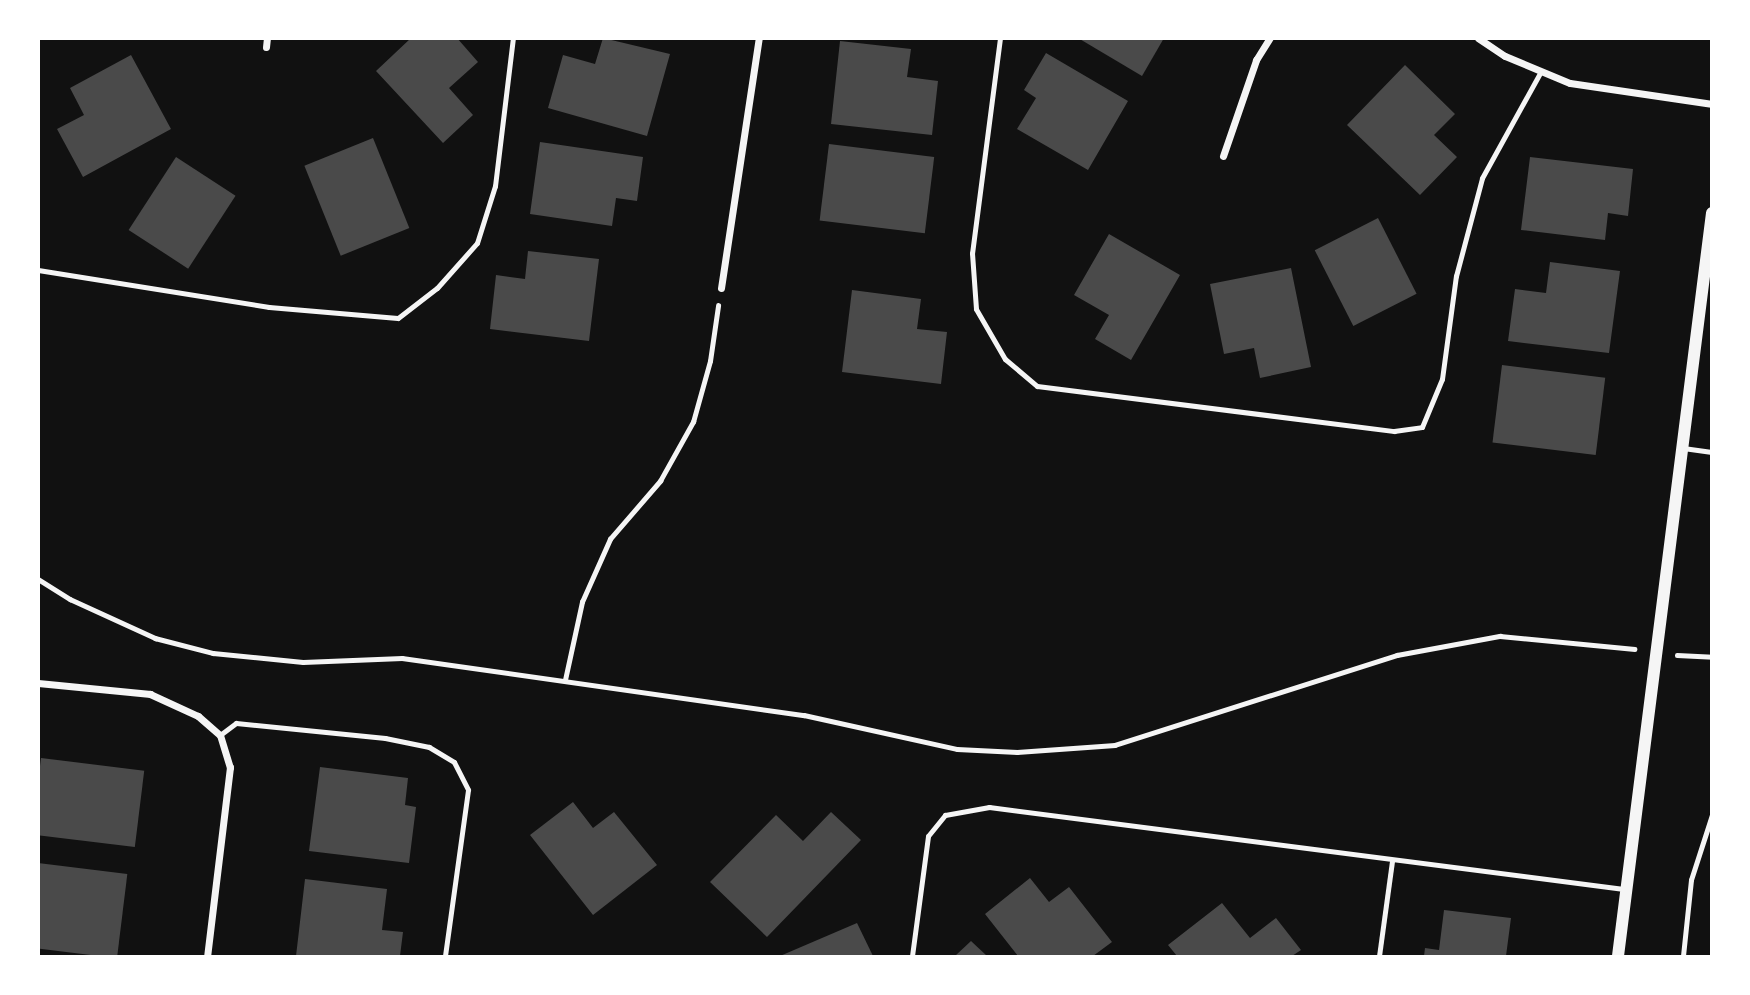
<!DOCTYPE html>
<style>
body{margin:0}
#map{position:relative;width:1750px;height:995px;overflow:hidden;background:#111;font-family:"Golos Text",sans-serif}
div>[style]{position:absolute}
.building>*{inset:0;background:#4a4a4a;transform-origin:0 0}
.path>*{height:4.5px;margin:-2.25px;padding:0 2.25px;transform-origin:2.25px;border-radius:2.25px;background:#f5f5f5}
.service>*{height:5px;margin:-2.5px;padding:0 2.5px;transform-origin:2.5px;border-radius:2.5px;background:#f5f5f5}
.minor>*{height:7px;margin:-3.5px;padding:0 3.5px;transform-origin:3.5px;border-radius:3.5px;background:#f5f5f5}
.tertiary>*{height:12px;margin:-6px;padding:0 6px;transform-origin:6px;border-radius:6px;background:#f5f5f5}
span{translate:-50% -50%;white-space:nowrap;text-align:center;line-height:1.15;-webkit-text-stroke:5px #fff;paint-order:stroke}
.frame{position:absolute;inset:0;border:40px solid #fff;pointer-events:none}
</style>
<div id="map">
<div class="building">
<div style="clip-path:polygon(411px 38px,457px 38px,478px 62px,449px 88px,473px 115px,443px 143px,376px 71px)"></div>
<div style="clip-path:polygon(603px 38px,670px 54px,647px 136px,548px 108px,563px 55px,595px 64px)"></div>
<div style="clip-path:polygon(1078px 38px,1164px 38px,1142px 76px)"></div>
<div style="clip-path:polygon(840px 41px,911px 49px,907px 77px,938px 81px,932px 135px,831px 124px)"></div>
<div style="clip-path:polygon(1046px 53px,1128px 101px,1088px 170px,1017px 129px,1036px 98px,1024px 90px)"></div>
<div style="clip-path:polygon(131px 55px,171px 129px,83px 177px,57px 129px,84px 115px,70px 88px)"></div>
<div style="clip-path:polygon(1405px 65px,1455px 114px,1434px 135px,1457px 157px,1420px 195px,1347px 125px)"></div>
<div style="left:373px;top:138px;width:97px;height:74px;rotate:68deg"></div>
<div style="clip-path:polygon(540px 142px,643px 157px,637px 201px,616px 198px,612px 226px,530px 214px)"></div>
<div style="left:829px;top:144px;width:106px;height:77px;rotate:7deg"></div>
<div style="left:176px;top:157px;width:71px;height:87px;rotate:33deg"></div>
<div style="clip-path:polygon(1530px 157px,1633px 169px,1628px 216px,1608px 213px,1605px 240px,1521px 230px)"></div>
<div style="left:1378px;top:218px;width:85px;height:71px;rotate:63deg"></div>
<div style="clip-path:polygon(1109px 234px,1180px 275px,1131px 360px,1095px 339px,1109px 315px,1074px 295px)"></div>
<div style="clip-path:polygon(528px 251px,599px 259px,589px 341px,490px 329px,496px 275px,525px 279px)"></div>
<div style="clip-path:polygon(1550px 262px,1620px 271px,1609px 353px,1508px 341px,1515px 289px,1546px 293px)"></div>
<div style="clip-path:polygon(1291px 268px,1311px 367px,1260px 378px,1254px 348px,1224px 354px,1210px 284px)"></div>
<div style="clip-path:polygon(852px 290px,921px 299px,917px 329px,947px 332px,941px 384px,842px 372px)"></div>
<div style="left:1502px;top:365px;width:104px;height:78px;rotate:7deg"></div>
<div style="left:41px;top:758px;width:104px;height:77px;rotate:7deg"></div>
<div style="clip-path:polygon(320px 767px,408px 778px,405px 805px,416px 807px,409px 863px,309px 851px)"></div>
<div style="clip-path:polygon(573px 802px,593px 828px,614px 812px,657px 865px,593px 915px,530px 835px)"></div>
<div style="clip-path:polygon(831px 812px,861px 840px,767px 937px,710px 882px,776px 815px,803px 841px)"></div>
<div style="left:38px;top:863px;width:90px;height:85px;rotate:7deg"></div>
<div style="clip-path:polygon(1030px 878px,1049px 902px,1069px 887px,1112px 942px,1093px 956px,1018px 956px,985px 914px)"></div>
<div style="clip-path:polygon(305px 879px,387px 889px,382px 930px,403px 932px,400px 956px,296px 956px)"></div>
<div style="clip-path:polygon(1222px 903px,1250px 938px,1276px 918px,1301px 950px,1292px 956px,1177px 956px,1168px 945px)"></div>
<div style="clip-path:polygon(1444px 910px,1511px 918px,1506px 956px,1424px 956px,1425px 948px,1439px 950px)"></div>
<div style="clip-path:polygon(857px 923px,873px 956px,780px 956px)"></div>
<div style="clip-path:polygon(971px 941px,987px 956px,955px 956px)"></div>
</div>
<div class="path">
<div style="left:38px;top:579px;width:38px;rotate:32deg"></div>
<div style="left:70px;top:599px;width:94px;rotate:24.6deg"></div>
<div style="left:155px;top:638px;width:60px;rotate:14.5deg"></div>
<div style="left:213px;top:653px;width:90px;rotate:5.7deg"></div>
<div style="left:303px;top:662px;width:99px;rotate:-2.3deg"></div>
<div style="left:402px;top:658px;width:406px;rotate:8.1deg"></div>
<div style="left:804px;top:715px;width:157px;rotate:12.5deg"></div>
<div style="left:957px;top:749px;width:60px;rotate:2.9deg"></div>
<div style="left:1017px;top:752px;width:98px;rotate:-4.1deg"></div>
<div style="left:1115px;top:745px;width:296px;rotate:-17.7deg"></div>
<div style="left:1397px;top:655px;width:105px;rotate:-10.5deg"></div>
<div style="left:1500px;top:636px;width:135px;rotate:5.5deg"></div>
<div style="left:1677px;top:655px;width:35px;rotate:3deg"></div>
<div style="left:565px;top:680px;width:80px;rotate:-77.7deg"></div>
<div style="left:582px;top:602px;width:69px;rotate:-66deg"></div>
<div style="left:610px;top:539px;width:77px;rotate:-49.2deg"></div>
<div style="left:660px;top:481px;width:68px;rotate:-60.8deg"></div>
<div style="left:693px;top:422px;width:63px;rotate:-74.4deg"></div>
<div style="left:710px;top:361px;width:56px;rotate:-81.7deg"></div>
<div style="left:1683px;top:956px;width:76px;rotate:-84deg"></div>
<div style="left:1691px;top:880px;width:68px;rotate:-72.1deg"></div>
</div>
<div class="service">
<div style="left:1000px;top:38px;width:217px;rotate:97.4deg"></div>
<div style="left:972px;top:253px;width:56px;rotate:85.9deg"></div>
<div style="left:976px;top:309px;width:58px;rotate:59.9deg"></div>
<div style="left:1005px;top:359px;width:42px;rotate:40.2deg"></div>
<div style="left:1037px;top:386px;width:360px;rotate:7.2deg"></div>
<div style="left:1394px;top:431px;width:28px;rotate:-8deg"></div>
<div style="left:1422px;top:427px;width:52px;rotate:-67.4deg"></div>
<div style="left:1442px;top:379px;width:104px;rotate:-82.3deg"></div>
<div style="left:1456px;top:276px;width:101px;rotate:-75.1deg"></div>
<div style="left:1482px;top:178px;width:120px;rotate:-61.1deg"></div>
<div style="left:38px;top:270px;width:234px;rotate:9.1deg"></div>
<div style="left:269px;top:307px;width:129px;rotate:4.9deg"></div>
<div style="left:398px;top:318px;width:49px;rotate:-37.6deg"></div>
<div style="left:437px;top:288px;width:60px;rotate:-48.4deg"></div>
<div style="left:477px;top:243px;width:60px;rotate:-72.5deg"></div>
<div style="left:495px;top:186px;width:149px;rotate:-83.1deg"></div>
<div style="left:1683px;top:448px;width:29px;rotate:8deg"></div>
<div style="left:220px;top:735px;width:20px;rotate:-37deg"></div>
<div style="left:236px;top:723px;width:150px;rotate:5.7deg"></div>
<div style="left:385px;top:738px;width:45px;rotate:11.6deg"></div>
<div style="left:429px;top:747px;width:29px;rotate:31deg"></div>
<div style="left:454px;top:762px;width:31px;rotate:63deg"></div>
<div style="left:468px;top:790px;width:168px;rotate:97.9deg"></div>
<div style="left:912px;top:956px;width:121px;rotate:-82.4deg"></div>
<div style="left:928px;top:836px;width:27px;rotate:-51deg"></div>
<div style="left:945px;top:815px;width:45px;rotate:-10.3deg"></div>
<div style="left:989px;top:807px;width:640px;rotate:7.36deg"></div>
<div style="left:1379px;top:956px;width:96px;rotate:-82.2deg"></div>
</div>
<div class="minor">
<div style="left:1478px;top:38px;width:32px;rotate:34deg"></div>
<div style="left:1505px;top:56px;width:70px;rotate:22.6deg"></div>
<div style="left:1570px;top:83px;width:144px;rotate:8.4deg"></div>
<div style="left:266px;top:47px;width:9px;rotate:-84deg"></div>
<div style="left:1223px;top:156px;width:102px;rotate:-71deg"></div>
<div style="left:1256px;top:60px;width:26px;rotate:-58deg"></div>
<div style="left:721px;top:288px;width:253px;rotate:-81.4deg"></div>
<div style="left:38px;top:683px;width:113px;rotate:5.6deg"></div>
<div style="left:150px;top:694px;width:53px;rotate:24.6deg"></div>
<div style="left:198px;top:716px;width:29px;rotate:41deg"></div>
<div style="left:220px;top:735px;width:34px;rotate:73deg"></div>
<div style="left:230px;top:767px;width:190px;rotate:96.9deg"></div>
</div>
<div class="tertiary">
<div style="left:1618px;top:956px;width:749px;rotate:-82.79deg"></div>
</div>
<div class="frame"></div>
</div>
